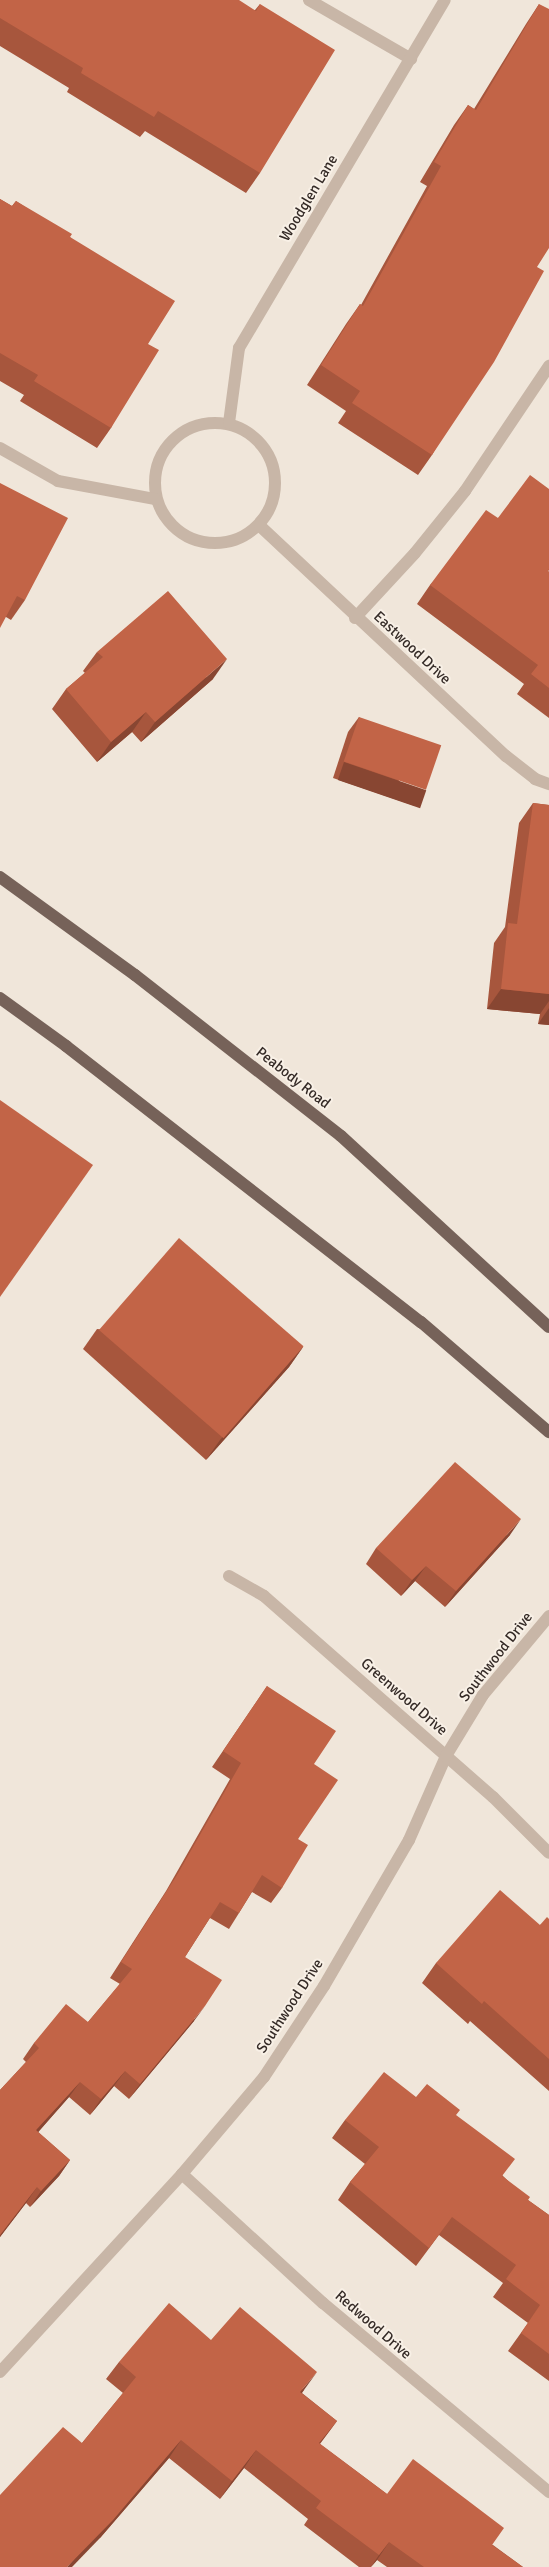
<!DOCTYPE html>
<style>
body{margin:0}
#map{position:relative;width:549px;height:2567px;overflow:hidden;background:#f0e6da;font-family:Signika,sans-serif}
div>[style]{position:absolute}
.minor>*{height:12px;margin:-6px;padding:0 6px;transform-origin:6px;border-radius:6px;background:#c8b6a7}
.minor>.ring{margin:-6px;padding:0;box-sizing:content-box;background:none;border:12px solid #c8b6a7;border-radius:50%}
.primary>*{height:12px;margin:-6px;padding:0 6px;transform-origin:6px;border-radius:6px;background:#766259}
.wall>*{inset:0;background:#a7563d}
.shaded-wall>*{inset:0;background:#884632;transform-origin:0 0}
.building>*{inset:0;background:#c26447;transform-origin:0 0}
span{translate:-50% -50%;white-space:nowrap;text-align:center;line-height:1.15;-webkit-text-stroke:4px #f8f0e6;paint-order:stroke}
.street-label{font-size:15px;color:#352b27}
</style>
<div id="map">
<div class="minor">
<div style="left:309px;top:0;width:118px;rotate:30deg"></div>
<div class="ring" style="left:155px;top:423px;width:108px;height:108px"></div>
<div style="left:229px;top:423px;width:76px;rotate:-82.4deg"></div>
<div style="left:239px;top:348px;width:404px;rotate:-59.4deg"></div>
<div style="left:0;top:448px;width:67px;rotate:29.6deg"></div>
<div style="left:58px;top:481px;width:99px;rotate:10.5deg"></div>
<div style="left:260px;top:526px;width:337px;rotate:43.1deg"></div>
<div style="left:506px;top:756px;width:37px;rotate:38deg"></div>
<div style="left:535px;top:779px;width:15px;rotate:20deg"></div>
<div style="left:355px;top:618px;width:88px;rotate:-47.3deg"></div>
<div style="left:415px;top:553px;width:80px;rotate:-51.1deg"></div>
<div style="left:465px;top:491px;width:151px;rotate:-56.1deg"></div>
<div style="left:229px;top:1576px;width:40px;rotate:29.7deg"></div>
<div style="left:264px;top:1596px;width:305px;rotate:41.3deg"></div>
<div style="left:493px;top:1797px;width:79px;rotate:45deg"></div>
<div style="left:182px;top:2174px;width:191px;rotate:42.5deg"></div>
<div style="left:323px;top:2303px;width:295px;rotate:39.9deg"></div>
<div style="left:0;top:2372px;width:269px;rotate:-47.4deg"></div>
<div style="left:182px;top:2174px;width:127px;rotate:-49.8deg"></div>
<div style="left:264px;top:2077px;width:109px;rotate:-56.6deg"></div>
<div style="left:324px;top:1986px;width:169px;rotate:-59.8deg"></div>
<div style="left:409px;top:1840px;width:92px;rotate:-66.2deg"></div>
<div style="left:446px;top:1756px;width:71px;rotate:-58.8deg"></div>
<div style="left:483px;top:1695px;width:103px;rotate:-50.1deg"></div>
</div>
<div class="primary">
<div style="left:0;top:877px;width:167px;rotate:36deg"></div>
<div style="left:135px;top:975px;width:261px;rotate:38deg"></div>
<div style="left:341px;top:1136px;width:282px;rotate:42.6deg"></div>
<div style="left:0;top:998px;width:82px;rotate:36deg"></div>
<div style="left:66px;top:1046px;width:450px;rotate:37.9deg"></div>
<div style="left:421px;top:1322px;width:169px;rotate:40.7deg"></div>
</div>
<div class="wall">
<div style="clip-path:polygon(0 0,255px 10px,260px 4px,260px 173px,246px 193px,145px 131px,140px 137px,67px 92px,69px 88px,0 46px)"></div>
<div style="clip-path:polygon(539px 4px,537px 267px,432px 455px,418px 475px,338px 423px,346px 411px,307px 385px,346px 324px,360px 304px,361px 305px,427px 186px,420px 182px,454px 125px,468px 105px,474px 109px,526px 24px)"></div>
<div style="clip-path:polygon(0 199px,12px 206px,16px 201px,70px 237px,148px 344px,111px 428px,97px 448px,20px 401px,24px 395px,0 381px)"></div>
<div style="clip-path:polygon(0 483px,25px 600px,11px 620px,6px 617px)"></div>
<div style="clip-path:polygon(549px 489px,549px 570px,548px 571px,549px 572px,549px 718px,517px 694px,524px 684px,417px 604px,430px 585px,498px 518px)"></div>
<div style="clip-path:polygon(97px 652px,213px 679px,141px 742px,132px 732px,97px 762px,52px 709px,66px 689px,85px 673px,83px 671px)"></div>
<div style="clip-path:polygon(359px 717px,415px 806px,333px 778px,348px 732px)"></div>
<div style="clip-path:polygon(533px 803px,549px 805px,549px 1025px,538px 1024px,540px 1014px,487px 1009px,494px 943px,505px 927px,519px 823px)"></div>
<div style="clip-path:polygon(97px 1329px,303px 1347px,289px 1367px,206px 1460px,83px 1349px)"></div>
<div style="clip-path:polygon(510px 1535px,445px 1607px,415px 1581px,401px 1596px,366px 1564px,376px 1548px)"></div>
<div style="clip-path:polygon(267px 1686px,314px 1764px,298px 1839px,282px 1888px,271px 1903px,252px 1892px,239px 1913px,229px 1929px,210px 1918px,185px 1957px,194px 2021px,129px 2099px,114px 2086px,90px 2115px,69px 2097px,38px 2132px,70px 2160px,59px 2176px,30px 2207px,26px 2203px,0 2237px,0 2090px,26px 2062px,23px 2059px,34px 2043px,88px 2022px,120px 1984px,110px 1978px,166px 1891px,230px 1779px,212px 1767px)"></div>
<div style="clip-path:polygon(549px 1919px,549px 2091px,470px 2021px,468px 2024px,422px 1983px,436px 1963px,540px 1925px)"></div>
<div style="clip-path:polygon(416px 2097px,456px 2116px,503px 2176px,528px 2200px,549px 2215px,549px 2381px,508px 2351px,528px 2323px,493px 2297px,503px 2283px,439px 2235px,416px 2266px,338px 2200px,350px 2182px,365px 2164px,332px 2138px,345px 2120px)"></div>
<div style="clip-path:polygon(211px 2340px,304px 2390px,302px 2393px,337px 2421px,320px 2444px,387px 2494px,493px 2545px,523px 2567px,387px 2567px,377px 2560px,371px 2567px,359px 2567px,304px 2525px,308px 2519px,244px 2468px,220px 2499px,169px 2458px,100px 2538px,82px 2443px,123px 2393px,106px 2379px,119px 2362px)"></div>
</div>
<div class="shaded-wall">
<div style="clip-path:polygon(227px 659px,213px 679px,141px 742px,155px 722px)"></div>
<div style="clip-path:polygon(146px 712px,132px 732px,97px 762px,111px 742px)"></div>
<div style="left:344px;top:762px;width:87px;height:19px;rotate:19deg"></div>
<div style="clip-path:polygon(501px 989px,549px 994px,549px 1001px,540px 1014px,487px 1009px)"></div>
<div style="clip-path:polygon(549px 1008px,549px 1025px,538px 1024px)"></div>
<div style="clip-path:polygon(303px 1347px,289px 1367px,206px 1460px,220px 1440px)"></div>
<div style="clip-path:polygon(521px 1519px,510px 1535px,445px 1607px,456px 1591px)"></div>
<div style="clip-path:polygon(426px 1566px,415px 1581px,401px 1596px,412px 1580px)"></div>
<div style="clip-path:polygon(205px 2006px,194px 2021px,129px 2099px,140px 2084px)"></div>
<div style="clip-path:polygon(125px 2071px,114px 2086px,90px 2115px,101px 2099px)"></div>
<div style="clip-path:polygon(80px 2082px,69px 2097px,26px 2146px,36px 2130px)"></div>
<div style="clip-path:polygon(70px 2160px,59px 2176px,30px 2207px,41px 2191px)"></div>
<div style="clip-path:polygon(37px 2187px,26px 2203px,0 2237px,0 2235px)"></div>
<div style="clip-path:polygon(317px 2372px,304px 2390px,288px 2410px,300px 2392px)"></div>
<div style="clip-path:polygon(337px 2421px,324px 2438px,307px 2460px,319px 2443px)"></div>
<div style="clip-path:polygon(181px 2440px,169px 2458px,100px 2538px,72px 2567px,67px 2567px)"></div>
<div style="clip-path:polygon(256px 2450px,244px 2468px,220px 2499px,232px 2481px)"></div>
<div style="clip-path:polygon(389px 2542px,377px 2560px,371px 2567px,379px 2555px)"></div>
</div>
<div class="building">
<div style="clip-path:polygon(0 0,239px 0,256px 11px,260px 4px,335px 50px,260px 173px,158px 111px,154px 117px,81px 73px,83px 68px,0 18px)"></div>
<div style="clip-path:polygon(539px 4px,549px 9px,549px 248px,537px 267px,544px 271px,494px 362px,432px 455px,352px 403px,360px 391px,321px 365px,360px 304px,363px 306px,441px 166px,434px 162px,468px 105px,476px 110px)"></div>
<div style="clip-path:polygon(0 199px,12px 206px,16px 201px,72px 234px,70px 237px,175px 301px,148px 344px,159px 350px,111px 428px,34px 381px,38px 375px,0 353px)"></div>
<div style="clip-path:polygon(530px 475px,549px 489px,549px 569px,548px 571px,549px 572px,549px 688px,531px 674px,538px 665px,430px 585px,486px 510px,498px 518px)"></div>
<div style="clip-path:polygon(0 483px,68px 518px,25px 600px,17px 596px,0 628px)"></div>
<div style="clip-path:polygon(168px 591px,227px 659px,155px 722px,146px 712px,111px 742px,66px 689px,103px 657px,97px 652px)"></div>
<div style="left:359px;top:717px;width:87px;height:47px;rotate:19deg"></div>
<div style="clip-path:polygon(533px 803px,549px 805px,549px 994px,501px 989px,508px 923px,517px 924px)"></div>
<div style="clip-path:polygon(0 1100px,93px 1165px,0 1297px)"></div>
<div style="left:179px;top:1238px;width:165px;height:122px;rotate:41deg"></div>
<div style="clip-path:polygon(455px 1462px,521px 1519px,456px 1591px,426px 1566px,412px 1580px,376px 1548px)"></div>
<div style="clip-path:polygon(267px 1686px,336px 1731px,314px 1764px,338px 1780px,298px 1839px,308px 1845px,282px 1888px,262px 1875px,239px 1913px,220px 1902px,185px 1957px,222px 1980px,205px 2006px,140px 2084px,125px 2071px,101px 2099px,80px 2082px,36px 2130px,70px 2160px,41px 2191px,37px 2187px,0 2235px,0 2090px,39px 2048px,34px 2043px,66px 2004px,88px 2022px,132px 1969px,121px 1962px,177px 1875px,241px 1763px,223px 1751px)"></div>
<div style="clip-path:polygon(500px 1890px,540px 1925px,547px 1917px,549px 1919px,549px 2059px,484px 2001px,482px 2004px,436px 1963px)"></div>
<div style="clip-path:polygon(384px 2072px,416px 2097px,427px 2084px,460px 2110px,456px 2115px,515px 2159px,502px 2176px,530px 2197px,528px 2200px,549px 2215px,549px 2354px,521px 2333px,540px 2305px,506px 2279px,516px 2265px,452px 2217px,429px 2248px,350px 2182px,379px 2147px,345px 2120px)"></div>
<div style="clip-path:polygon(169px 2303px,211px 2340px,240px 2307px,317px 2372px,300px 2392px,337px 2421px,319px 2443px,387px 2494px,413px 2459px,504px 2528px,492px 2545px,523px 2567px,424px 2567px,389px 2542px,379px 2555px,316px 2508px,321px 2501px,256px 2450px,232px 2481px,181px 2440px,113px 2520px,67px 2567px,0 2567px,0 2495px,63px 2427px,82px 2443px,136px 2377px,119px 2362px)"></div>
</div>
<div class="street-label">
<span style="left:309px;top:198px;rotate:-59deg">Woodglen Lane</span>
<span style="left:412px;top:648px;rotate:43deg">Eastwood Drive</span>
<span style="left:293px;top:1078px;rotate:38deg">Peabody Road</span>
<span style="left:496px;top:1657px;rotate:-52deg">Southwood Drive</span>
<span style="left:404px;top:1697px;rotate:41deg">Greenwood Drive</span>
<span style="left:290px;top:2006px;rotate:-57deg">Southwood Drive</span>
<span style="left:373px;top:2325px;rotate:41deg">Redwood Drive</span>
</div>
</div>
